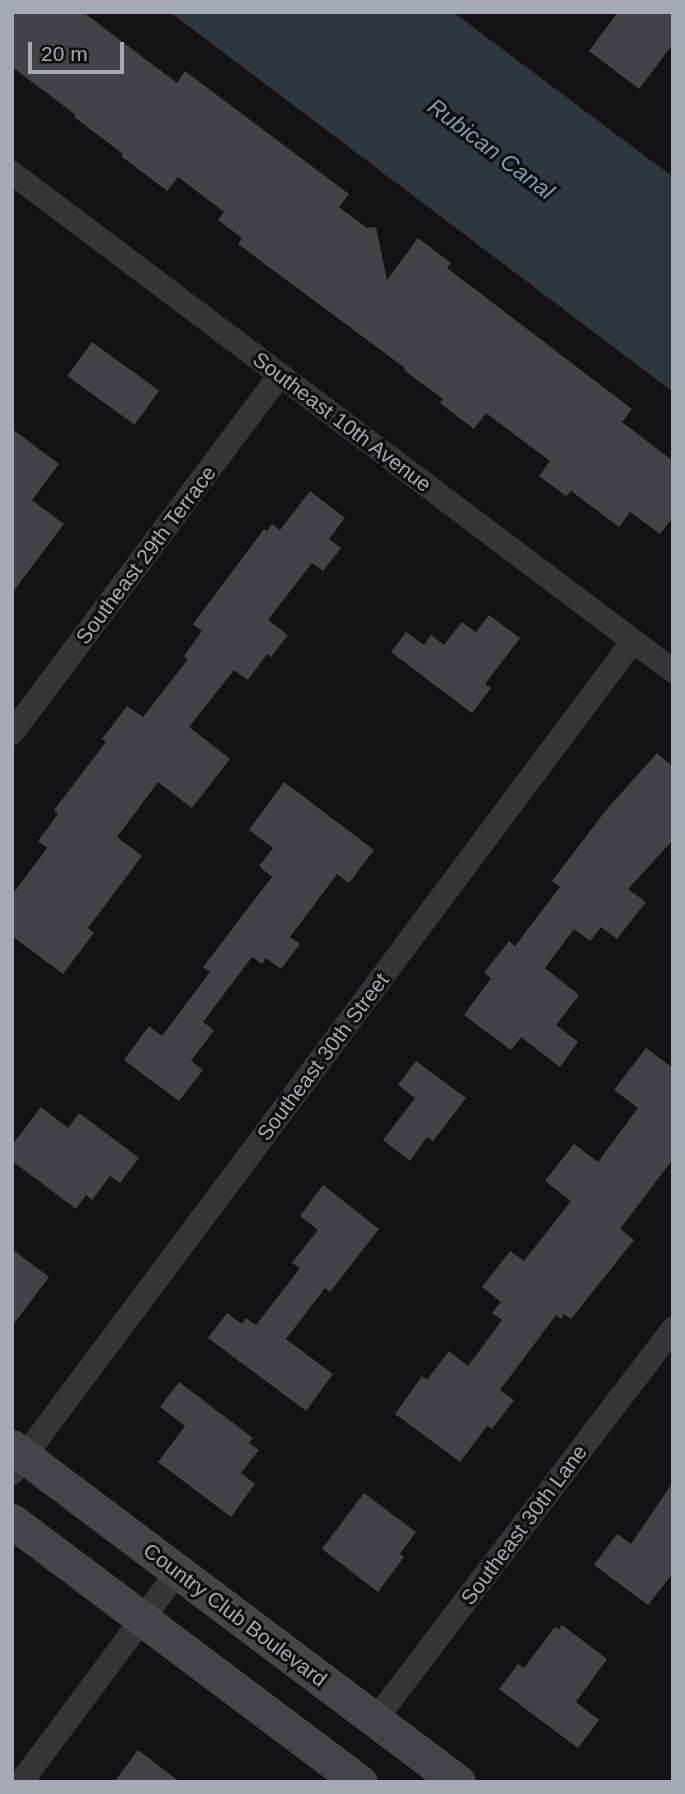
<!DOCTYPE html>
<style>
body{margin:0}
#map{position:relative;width:685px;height:1794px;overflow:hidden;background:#131315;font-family:Arial,sans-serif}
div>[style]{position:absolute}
.water>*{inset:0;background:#2d373d}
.building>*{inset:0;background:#424348;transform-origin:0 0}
.minor>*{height:24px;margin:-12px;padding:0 12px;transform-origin:12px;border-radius:12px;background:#34363a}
.secondary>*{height:35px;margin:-17.5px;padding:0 17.5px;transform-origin:17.5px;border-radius:17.5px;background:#42454a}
span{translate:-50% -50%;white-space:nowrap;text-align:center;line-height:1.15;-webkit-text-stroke:6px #0e0e10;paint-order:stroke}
.street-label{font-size:21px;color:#a5abb5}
.water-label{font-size:23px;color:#7c9db0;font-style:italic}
.frame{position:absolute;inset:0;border:14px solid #a5abb5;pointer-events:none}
.scale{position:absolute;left:28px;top:42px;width:96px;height:32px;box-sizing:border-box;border:4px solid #a5abb5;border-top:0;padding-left:9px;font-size:21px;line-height:24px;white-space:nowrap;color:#a5abb5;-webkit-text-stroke:5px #0e0e10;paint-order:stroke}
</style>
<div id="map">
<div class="water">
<div style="clip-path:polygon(170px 12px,453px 12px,673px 177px,673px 392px)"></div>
</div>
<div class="building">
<div style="clip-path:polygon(12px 12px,83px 12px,177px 83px,185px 71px,349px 194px,339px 207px,367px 228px,376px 227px,387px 280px,418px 238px,451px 263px,447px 268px,632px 409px,622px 422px,673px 461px,673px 517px,660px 534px,630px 512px,619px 527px,571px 491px,566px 496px,539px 476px,550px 461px,486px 413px,474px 429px,440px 403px,443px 399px,404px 370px,405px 368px,238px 244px,242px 238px,218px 220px,224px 212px,178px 177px,167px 191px,121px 156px,123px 154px,74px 117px,76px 115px,12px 67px)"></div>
<div style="clip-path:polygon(618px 12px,673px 12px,673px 44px,639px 89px,589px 51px)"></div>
<div style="left:92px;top:342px;width:83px;height:42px;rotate:36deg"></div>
<div style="clip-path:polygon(12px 429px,59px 464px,32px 500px,64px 524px,12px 593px)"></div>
<div style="clip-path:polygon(310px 491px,345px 518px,329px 539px,341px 548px,323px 571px,312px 563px,268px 620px,288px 635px,271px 657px,267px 654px,248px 680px,234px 670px,189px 727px,230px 759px,192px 808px,158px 782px,117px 837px,142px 856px,88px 928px,94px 933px,63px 974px,12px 936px,12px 895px,47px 848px,38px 841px,58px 814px,54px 810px,106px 742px,102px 739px,127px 706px,143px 717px,188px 659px,184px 656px,202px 631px,193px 624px,264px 529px,267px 531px,272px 524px,280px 530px)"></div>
<div style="clip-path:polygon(489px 615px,520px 638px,485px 684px,491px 688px,472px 713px,391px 652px,406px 632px,424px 645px,431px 635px,444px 645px,462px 622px,476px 632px)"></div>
<div style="clip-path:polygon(657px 753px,673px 767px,673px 840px,628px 889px,646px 902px,617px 939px,601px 927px,590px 941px,574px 929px,545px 968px,579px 995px,556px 1025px,578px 1042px,560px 1067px,521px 1037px,511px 1050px,464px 1015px,491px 978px,484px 973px,509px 941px,515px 946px,560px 887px,552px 881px,607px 809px)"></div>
<div style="clip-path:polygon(284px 782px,374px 850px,349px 883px,337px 874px,290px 937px,300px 944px,281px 969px,266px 958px,262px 964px,252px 957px,203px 1022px,214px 1030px,191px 1061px,203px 1070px,179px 1101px,124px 1060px,149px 1026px,162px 1036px,210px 972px,203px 967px,272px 877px,259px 866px,273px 848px,249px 830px)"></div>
<div style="clip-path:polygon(646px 1048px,673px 1068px,673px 1159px,620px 1229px,634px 1240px,571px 1319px,564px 1314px,561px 1319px,556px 1315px,500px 1390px,514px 1400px,492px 1429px,487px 1426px,460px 1462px,395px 1414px,422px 1376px,427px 1380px,449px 1351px,468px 1366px,502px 1320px,492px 1313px,501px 1302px,482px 1287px,510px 1251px,524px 1261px,571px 1201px,545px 1181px,574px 1144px,598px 1162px,638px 1108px,614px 1090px)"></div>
<div style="clip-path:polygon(416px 1061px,466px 1098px,433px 1141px,427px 1137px,410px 1161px,383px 1140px,415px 1098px,398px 1085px)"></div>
<div style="clip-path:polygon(41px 1107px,68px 1128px,79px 1113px,139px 1158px,120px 1183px,110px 1176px,92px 1200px,86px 1195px,76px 1209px,12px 1161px,12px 1145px)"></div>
<div style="clip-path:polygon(323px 1185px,379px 1229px,330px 1292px,325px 1288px,286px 1339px,333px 1374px,306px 1411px,208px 1338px,227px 1313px,242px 1324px,246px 1318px,256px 1325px,300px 1268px,292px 1263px,318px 1230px,300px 1216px)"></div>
<div style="clip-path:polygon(12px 1249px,49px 1277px,12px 1326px)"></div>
<div style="clip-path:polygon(179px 1382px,253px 1438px,249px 1443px,259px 1450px,241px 1473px,255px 1484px,231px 1517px,158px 1462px,185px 1426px,160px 1407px)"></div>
<div style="clip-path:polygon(673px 1482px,673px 1573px,648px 1605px,594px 1565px,617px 1534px,631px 1544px)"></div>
<div style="clip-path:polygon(364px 1493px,416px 1532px,400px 1554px,404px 1557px,378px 1592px,322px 1549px)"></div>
<div style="clip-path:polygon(562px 1625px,607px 1659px,576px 1702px,599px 1720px,578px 1748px,499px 1689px,518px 1664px,524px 1668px,555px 1627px,559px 1629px)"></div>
<div style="clip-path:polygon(138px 1750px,180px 1782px,114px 1782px)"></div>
</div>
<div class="minor">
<div style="left:12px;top:173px;width:828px;rotate:36.99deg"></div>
<div style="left:12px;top:733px;width:447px;rotate:-53.2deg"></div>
<div style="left:12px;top:1473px;width:1038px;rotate:-53.26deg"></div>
<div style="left:375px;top:1720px;width:492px;rotate:-52.7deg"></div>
<div style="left:21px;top:1782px;width:261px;rotate:-53.3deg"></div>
</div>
<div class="secondary">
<div style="left:12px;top:1447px;width:558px;rotate:36.91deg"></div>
<div style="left:12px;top:1521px;width:435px;rotate:36.9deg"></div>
</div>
<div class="street-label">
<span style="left:342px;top:422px;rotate:37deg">Southeast 10th Avenue</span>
<span style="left:146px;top:555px;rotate:-53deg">Southeast 29th Terrace</span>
<span style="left:323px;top:1057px;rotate:-53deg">Southeast 30th Street</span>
<span style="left:524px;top:1525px;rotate:-53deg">Southeast 30th Lane</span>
<span style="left:235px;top:1615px;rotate:37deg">Country Club Boulevard</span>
</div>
<div class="water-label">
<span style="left:491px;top:149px;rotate:37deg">Rubican Canal</span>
</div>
<div class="frame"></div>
<div class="scale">20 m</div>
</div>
